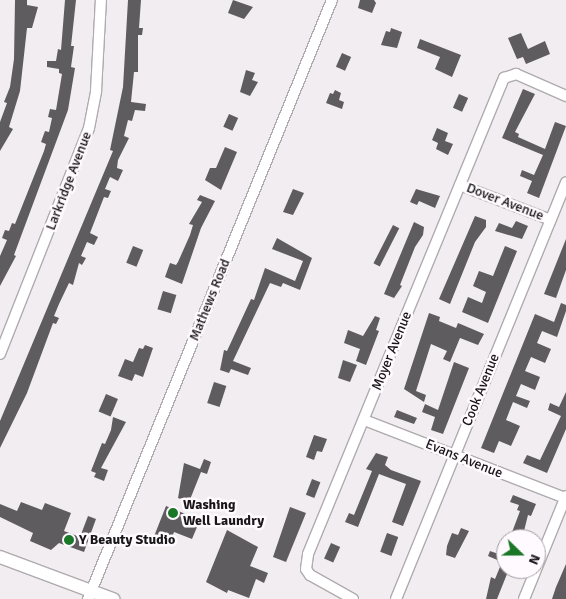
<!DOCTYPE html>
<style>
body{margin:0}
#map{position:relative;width:566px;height:599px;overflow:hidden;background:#f1edf1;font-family:Signika,sans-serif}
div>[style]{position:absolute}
.building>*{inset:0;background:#5f5c5f;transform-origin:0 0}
.roads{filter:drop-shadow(1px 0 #afabaf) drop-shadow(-1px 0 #afabaf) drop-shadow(0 1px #afabaf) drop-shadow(0 -1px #afabaf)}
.minor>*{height:10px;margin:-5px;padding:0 5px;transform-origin:5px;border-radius:5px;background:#fff}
.major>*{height:12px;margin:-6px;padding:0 6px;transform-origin:6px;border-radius:6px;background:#fff}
.dots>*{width:14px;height:14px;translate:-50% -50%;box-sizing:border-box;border:2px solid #fffaff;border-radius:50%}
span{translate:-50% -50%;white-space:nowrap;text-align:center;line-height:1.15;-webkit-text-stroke:5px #fffaff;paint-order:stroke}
.street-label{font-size:14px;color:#181618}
.poi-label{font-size:14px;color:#181618;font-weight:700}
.left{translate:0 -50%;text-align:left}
.north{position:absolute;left:496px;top:529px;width:50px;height:50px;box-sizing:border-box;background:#fffaff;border:1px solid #a39fa3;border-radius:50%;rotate:112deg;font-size:14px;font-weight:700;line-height:20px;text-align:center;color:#181618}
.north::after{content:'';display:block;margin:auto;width:18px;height:22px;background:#197727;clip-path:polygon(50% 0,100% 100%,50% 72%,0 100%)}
</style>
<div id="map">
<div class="building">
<div style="clip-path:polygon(15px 0,27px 0,27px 5px,38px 7px,32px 28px,27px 28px,20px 91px,9px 127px,13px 129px,0 151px,0 122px,7px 103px,4px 102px,10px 87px,14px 59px)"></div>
<div style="clip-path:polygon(65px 0,76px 0,71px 46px,74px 46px,71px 67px,75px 68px,68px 110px,14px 255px,16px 256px,0 286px,0 256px,7px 240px,2px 238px,5px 230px,9px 231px,12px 223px,15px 224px,44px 151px,46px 144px,41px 142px,45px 131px,49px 132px,52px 118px,48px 117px,50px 109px,56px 110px,62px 74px,59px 73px,59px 69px,47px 67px,47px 61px,56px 61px,58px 49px,61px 50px)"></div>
<div style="clip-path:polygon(128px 0,141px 0,139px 28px,143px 28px,142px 35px,138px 35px,138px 72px,134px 72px,131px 102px,146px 104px,145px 111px,135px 110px,132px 121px,128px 120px,124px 136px,129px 138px,118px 160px,117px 168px,123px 170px,118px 181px,110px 177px,105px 189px,111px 191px,108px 198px,104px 197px,90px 233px,98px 237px,94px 245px,87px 242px,81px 256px,86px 258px,82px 265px,79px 263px,73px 285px,69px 283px,59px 304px,54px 316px,59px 318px,56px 324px,53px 323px,27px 393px,0 448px,0 421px,113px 151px,110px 150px,123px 87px)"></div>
<div style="clip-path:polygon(233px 0,253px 7px,244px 19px,228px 13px)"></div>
<div style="clip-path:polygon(360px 0,374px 0,376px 3px,372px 13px,358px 8px)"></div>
<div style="clip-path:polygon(391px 28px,402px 32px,397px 48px,381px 45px,386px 31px,390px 32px)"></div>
<div style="clip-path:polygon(521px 33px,528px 49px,545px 41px,550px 54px,526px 64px,523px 57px,517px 59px,508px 38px)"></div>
<div style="clip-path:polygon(420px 39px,461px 55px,452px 77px,435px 69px,440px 57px,417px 48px)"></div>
<div style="left:342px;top:53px;width:10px;height:15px;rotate:24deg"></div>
<div style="clip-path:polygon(246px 70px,255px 73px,252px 80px,258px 82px,250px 96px,240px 92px)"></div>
<div style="clip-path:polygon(523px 89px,535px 94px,515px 132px,519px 134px,518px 137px,545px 149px,555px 122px,566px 126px,539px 198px,527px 193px,532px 181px,520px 176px,522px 170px,534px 175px,543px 155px,502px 138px)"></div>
<div style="clip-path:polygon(335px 90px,341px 93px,339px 100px,344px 102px,342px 109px,326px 103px,330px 93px,333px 94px)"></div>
<div style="left:459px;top:94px;width:10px;height:15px;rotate:24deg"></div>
<div style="left:229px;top:114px;width:10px;height:14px;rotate:24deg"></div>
<div style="clip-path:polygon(437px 128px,448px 133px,445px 141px,453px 144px,448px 155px,436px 149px,438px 143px,432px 140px)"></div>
<div style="clip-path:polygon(225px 147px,237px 152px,221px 190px,205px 180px,210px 168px,216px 168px)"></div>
<div style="clip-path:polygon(293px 189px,304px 193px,293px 215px,283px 212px)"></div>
<div style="clip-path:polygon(416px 189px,440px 196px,435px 208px,419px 201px,417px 205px,410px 202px)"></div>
<div style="clip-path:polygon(200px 195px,215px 201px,201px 228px,182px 284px,165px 277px,170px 263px,176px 265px,178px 262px,190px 235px,193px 225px,189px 224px,202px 202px,197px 200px)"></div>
<div style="clip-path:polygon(475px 216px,486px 220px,486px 227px,475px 242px,450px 304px,439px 299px)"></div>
<div style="clip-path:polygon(516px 221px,528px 226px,522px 239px,495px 231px,499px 223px,512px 228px)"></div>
<div style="clip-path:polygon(414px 222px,424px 227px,423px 235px,415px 247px,400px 285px,402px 286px,394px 298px,384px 294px)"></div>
<div style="left:393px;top:225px;width:7px;height:43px;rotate:27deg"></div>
<div style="clip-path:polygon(277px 238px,312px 258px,300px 290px,283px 283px,281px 287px,270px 283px,233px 361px,251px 368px,248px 375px,231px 369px,229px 373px,220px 370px,224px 350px,227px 351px,251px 299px,254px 300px,265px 268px,295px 281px,303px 261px,272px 249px)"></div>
<div style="clip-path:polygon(566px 239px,566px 270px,556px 298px,544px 294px)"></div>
<div style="left:133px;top:246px;width:11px;height:18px;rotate:22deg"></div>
<div style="clip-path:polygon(505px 246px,517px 251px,488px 323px,462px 312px,468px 297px,482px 303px,486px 292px,473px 286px,479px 271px,493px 276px)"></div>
<div style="left:163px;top:291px;width:14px;height:19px;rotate:17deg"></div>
<div style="clip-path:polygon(561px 303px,566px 305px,566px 311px,557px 337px,542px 331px,537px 343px,551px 349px,545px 363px,531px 357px,525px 371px,540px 377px,535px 390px,521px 384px,516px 396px,530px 401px,527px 408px,513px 402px,506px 420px,520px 426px,511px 446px,499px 441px,494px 453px,481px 448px,535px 314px,554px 322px)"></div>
<div style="clip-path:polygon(429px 313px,440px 317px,439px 321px,456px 328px,458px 323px,484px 334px,478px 345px,460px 338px,450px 362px,443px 359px,447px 351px,431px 344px,416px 391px,426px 395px,424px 402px,404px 389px)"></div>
<div style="clip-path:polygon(375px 316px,380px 318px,376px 330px,379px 331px,366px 365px,356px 361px,360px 349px,344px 343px,348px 330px,363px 336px)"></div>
<div style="clip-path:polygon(145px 345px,153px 348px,143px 377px,135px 374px,132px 381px,118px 376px,125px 359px,133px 362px,139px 348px,143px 349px)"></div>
<div style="clip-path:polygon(343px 360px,357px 365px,350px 382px,338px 378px)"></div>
<div style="clip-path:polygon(454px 362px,469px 368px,443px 434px,431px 430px,435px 417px,422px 412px,425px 404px,438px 410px)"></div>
<div style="left:214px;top:382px;width:13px;height:22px;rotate:18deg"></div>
<div style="clip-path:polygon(566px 392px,566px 429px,547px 473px,523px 463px,527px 455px,540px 460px,561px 416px,548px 410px,550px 403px,559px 407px)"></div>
<div style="left:106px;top:394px;width:13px;height:19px;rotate:23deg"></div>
<div style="clip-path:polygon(397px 410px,417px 418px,414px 424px,394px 417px)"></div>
<div style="clip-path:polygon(113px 417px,126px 422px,101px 468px,108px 470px,104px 481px,94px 477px,96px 473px,91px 471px,102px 443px,105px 444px,111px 430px)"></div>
<div style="clip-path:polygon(314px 435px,327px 439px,322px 452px,317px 451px,314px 460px,306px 457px)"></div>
<div style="clip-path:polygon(376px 453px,388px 457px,385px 465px,391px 470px,421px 481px,403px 526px,392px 522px,406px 484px,379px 474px,358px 527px,345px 522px,349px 513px,354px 515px,372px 471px,366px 469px)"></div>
<div style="clip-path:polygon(204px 459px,211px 462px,207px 474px,201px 472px,189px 502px,178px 498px,184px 463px,200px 469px)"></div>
<div style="left:312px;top:479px;width:9px;height:17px;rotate:21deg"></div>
<div style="clip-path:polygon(513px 495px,536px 504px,531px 516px,528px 515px,522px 539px,511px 535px,520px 511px,517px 510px,519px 505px,510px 502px)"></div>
<div style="clip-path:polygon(21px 502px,42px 510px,45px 503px,71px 513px,64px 531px,80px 537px,88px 516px,96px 519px,84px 552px,59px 543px,51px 550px,30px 541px,33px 533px,0 517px,0 504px,17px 511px)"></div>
<div style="clip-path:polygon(166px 506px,200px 520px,192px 539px,174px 532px,169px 545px,153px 539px)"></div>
<div style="clip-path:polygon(290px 507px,306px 513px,286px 562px,273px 557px)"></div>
<div style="clip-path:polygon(461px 528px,469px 531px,455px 558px,446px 555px,447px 546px,452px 533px,458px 535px)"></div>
<div style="clip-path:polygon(227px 530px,258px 547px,250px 566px,268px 573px,264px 583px,256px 579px,249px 598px,228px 590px,227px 593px,206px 582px)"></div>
<div style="left:387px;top:533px;width:12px;height:20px;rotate:20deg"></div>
<div style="left:331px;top:543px;width:10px;height:17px;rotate:24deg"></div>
<div style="clip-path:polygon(490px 551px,504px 556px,506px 552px,506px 569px,509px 569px,497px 599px,486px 599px,491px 577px,495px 579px,502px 562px,488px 556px)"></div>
<div style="clip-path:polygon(566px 564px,566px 599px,552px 599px,556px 587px)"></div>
</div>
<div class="roads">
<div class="minor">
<div style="left:460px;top:185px;width:97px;rotate:21deg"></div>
<div style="left:0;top:354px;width:243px;rotate:-68.5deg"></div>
<div style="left:89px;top:128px;width:38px;rotate:-79deg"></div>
<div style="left:96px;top:91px;width:91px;rotate:-86.9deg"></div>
<div style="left:364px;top:420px;width:216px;rotate:21.2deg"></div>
<div style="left:88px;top:599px;width:647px;rotate:-67.84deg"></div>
<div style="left:353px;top:599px;width:49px;rotate:-150.8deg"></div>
<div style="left:310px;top:575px;width:7px;rotate:-124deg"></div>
<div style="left:306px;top:569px;width:15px;rotate:-82deg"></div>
<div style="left:308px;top:554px;width:507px;rotate:-67.63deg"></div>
<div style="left:501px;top:85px;width:8px;rotate:-67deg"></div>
<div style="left:504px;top:78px;width:13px;rotate:-18deg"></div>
<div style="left:516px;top:74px;width:55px;rotate:23.7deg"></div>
<div style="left:396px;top:599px;width:450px;rotate:-67.8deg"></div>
<div style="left:524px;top:599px;width:111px;rotate:-67.8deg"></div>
</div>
<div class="major">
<div style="left:0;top:557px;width:121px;rotate:20.4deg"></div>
</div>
</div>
<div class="dots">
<div style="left:173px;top:513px;background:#197727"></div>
<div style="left:69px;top:540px;background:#197727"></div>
</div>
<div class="street-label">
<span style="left:69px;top:181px;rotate:-69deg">Larkridge Avenue</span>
<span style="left:505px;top:202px;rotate:21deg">Dover Avenue</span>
<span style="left:210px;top:300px;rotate:-68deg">Mathews Road</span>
<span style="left:392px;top:351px;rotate:-68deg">Moyer Avenue</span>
<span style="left:481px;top:390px;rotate:-68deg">Cook Avenue</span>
<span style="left:464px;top:459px;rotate:22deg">Evans Avenue</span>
</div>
<div class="poi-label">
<span class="left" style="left:183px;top:513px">Washing<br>Well Laundry</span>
<span class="left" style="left:79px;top:540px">Y Beauty Studio</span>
</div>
<div class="north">N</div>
</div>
